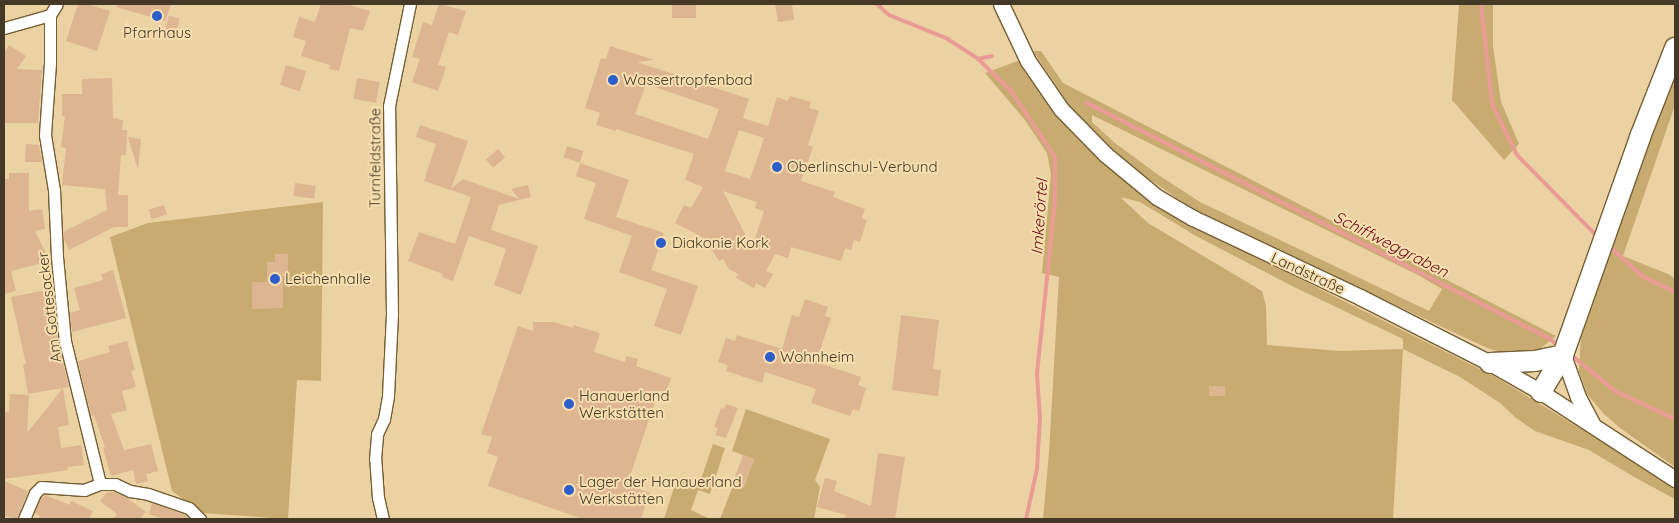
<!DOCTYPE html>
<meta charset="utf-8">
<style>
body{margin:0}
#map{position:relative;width:1679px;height:523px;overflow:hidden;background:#ead2a3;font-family:Quicksand,sans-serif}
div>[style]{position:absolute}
.green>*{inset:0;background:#c8ab71}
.stream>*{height:4px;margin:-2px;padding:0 2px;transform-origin:2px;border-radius:2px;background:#ea9b96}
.building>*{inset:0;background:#ddb591;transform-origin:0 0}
.roads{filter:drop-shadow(1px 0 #745e33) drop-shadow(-1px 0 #745e33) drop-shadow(0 1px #745e33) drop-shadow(0 -1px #745e33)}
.street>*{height:11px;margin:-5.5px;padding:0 5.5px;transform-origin:5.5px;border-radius:5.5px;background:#fff}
.secondary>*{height:15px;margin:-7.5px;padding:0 7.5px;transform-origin:7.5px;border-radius:7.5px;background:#fff}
.highway>*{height:20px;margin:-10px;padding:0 10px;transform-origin:10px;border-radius:10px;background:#fff}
.dots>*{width:14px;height:14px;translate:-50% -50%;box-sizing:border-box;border:2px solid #f8dfb0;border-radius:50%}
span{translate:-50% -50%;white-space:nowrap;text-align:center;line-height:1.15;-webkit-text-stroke:4px #f8dfb0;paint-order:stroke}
.poi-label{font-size:15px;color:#433926}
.left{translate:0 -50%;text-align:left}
.street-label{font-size:15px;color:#433926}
.water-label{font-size:16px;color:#670812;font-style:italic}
.frame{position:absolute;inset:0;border:5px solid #433926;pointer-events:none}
</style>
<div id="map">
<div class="green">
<div style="clip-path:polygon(1459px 4px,1493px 4px,1493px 46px,1501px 102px,1519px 144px,1504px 160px,1452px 100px)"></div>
<div style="clip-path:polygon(evenodd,1033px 51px,1041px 51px,1063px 83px,1556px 336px,1536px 352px,1504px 353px,1487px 348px,1197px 212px,1116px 156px,1069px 105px,1033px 51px,1092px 115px,1418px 275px,1442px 289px,1429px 311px,1200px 202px,1157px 174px,1115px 143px,1092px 122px,1092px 115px)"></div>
<div style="clip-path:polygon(evenodd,1021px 60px,1048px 101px,1074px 135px,1103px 163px,1147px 198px,1204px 231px,1494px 376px,1675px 486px,1675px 499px,1636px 478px,1589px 450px,1535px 431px,1516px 418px,1500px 403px,1460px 377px,1403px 349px,1393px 519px,1043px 519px,1049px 453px,1059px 277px,1042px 273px,1051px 174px,1047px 153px,1025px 120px,985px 73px,1021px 60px,1120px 197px,1140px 202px,1196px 236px,1292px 286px,1403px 339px,1403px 349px,1340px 351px,1267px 345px,1266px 306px,1262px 291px,1148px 223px,1120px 197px)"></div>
<div style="clip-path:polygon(1675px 63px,1675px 105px,1623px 256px,1668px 274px,1675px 279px,1675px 467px,1620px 428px,1604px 414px,1587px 394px,1579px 371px,1581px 335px)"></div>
<div style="clip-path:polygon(323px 202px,321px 381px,297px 380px,288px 519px,202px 513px,172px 491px,110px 237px,148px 223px)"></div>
<div style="clip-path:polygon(746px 409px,830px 439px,815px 480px,820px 487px,814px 519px,720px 519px,734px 483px,744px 487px,754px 459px,732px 451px)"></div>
<div style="clip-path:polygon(713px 444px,725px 448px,710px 494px,698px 490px,691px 510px,710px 519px,664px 519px,677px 478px,699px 485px)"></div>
</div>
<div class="stream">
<div style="left:877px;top:4px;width:16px;rotate:43deg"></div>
<div style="left:889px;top:15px;width:61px;rotate:22deg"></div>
<div style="left:946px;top:38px;width:38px;rotate:33deg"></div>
<div style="left:978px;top:59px;width:46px;rotate:44.1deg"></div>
<div style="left:1011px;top:91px;width:79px;rotate:56.3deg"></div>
<div style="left:1055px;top:157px;width:45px;rotate:90deg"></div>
<div style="left:1055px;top:202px;width:173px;rotate:96deg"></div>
<div style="left:1037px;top:374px;width:44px;rotate:86.1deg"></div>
<div style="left:1040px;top:418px;width:51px;rotate:93.4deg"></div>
<div style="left:1037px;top:469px;width:51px;rotate:102.4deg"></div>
<div style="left:1481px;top:4px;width:101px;rotate:83.7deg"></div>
<div style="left:1492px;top:104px;width:57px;rotate:63.9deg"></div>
<div style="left:1517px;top:155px;width:115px;rotate:45.4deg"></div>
<div style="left:978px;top:59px;width:14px;rotate:-12deg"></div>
<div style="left:1087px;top:103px;width:520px;rotate:27.01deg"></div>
<div style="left:1550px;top:339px;width:13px;rotate:39deg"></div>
<div style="left:1609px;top:246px;width:45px;rotate:42.3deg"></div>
<div style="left:1642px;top:276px;width:37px;rotate:26deg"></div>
<div style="left:1570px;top:354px;width:58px;rotate:39.4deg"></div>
<div style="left:1615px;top:391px;width:66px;rotate:25deg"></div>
</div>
<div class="building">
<div style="clip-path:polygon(78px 4px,87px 4px,110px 11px,97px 51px,66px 41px)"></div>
<div style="clip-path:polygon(117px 4px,171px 4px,165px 21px,116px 7px)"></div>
<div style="clip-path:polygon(321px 4px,346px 4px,370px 11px,363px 31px,350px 28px,339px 71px,329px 69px,330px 65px,301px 56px,306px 41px,293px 37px,299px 17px,315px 22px)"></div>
<div style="clip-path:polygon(439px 4px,466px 11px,458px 35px,449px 32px,438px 65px,446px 67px,438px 91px,412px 82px,420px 59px,412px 57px,423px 22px,432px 25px)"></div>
<div style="left:672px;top:4px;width:24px;height:14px"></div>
<div style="clip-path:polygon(775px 4px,792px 4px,794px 20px,778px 22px)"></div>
<div style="left:169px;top:16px;width:11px;height:18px;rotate:15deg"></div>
<div style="clip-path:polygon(9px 45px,26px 56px,17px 69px,42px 70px,38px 123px,4px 123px,4px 53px)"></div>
<div style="clip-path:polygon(evenodd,610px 46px,654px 60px,637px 62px,749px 99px,743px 118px,768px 126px,777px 97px,788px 101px,790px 96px,811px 102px,809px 108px,819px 111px,808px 145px,813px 147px,801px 181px,835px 192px,833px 197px,865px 209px,862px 218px,867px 220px,860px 242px,854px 240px,851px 250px,845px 248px,841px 261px,791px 247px,788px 258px,775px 254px,766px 271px,773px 274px,765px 288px,756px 283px,754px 288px,736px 278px,738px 274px,729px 269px,723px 259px,719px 261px,704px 238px,675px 223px,684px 205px,691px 208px,703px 187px,685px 180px,694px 154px,616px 129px,616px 131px,596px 125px,600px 113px,585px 108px,601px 58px,606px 59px,610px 46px,646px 84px,719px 109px,708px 139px,635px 114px,646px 84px,610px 46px,739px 130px,764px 138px,750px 179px,725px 171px,739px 130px,610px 46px,723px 191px,757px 202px,755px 208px,764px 211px,752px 248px,723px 191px)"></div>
<div style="left:286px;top:65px;width:21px;height:21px;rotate:17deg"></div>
<div style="clip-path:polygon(112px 78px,113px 118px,123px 120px,122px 130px,127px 130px,126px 155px,121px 155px,118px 195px,128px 195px,128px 227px,114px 227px,69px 250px,64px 239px,63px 232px,107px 210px,105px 189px,62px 185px,66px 148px,61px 147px,65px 116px,62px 116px,62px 94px,82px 94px,82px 79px)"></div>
<div style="left:357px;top:78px;width:23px;height:21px;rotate:10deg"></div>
<div style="clip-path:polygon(420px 125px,468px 141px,451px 189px,463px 179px,519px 199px,511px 189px,528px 185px,531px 197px,499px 205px,491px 230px,538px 246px,521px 295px,494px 285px,506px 249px,469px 236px,453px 281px,442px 277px,443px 274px,408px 261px,419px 232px,455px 244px,471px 197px,424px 181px,436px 144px,416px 137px)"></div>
<div style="clip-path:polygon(128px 137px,141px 139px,138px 170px)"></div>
<div style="clip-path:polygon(26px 144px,39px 145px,42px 162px,25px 162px)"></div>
<div style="left:567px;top:146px;width:17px;height:12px;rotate:17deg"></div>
<div style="left:498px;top:149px;width:11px;height:16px;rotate:49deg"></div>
<div style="clip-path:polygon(580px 163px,629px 180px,616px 217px,664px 233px,651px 270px,698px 286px,681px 335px,654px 326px,667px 289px,619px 272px,632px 236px,584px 219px,596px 183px,576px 176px)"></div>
<div style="clip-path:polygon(9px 173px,29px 173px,29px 211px,42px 209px,45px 229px,35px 231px,50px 261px,11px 271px,16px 291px,4px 294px,4px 179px,9px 179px)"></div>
<div style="left:295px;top:183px;width:21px;height:13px;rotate:8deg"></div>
<div style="left:164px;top:205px;width:10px;height:16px;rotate:73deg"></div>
<div style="clip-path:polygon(275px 254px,288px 254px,288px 276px,283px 276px,283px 308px,252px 309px,252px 282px,267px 282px,267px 262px,275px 262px)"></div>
<div style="clip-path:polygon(113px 270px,126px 318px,72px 332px,70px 313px,80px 310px,74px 288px,103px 280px,101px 274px)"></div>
<div style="clip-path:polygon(52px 289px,58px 343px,69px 387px,28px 394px,23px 364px,26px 364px,11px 297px)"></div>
<div style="clip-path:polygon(805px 299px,828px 307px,825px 316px,831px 318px,818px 356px,824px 358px,822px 364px,861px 377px,858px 385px,866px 388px,859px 411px,853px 409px,850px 416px,811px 403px,816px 389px,765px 372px,762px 383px,726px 371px,728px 365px,718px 362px,726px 338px,735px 341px,737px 335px,782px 349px,792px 315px,799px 317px)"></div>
<div style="clip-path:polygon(901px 315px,939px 320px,933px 369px,941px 370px,938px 396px,892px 390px)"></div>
<div style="clip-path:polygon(533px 322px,554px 322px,573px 328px,573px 325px,600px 333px,594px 352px,625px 362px,626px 356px,638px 359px,636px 366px,671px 378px,666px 392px,659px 390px,627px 485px,650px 493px,641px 519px,583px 519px,488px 486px,498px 457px,487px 453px,492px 437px,481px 434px,518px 326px,533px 331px)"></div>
<div style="clip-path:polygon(127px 341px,135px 370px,131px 371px,136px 387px,122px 391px,127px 410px,111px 414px,124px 450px,151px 444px,158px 471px,146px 474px,148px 481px,136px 484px,133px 470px,111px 476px,103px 448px,105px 447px,94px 415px,91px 416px,78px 361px,110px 352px,108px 346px)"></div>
<div style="left:1209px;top:386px;width:16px;height:10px"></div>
<div style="clip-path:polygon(63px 388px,69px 425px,58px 427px,61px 448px,81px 445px,84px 465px,67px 467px,68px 470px,4px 479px,4px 412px,9px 412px,10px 394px,29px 395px,27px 433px)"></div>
<div style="clip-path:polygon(726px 404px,738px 408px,726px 438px,715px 435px,718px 428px,714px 427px,721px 408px,724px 409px)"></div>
<div style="clip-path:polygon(878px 453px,905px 457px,895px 519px,844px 519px,846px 515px,817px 507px,825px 478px,837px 481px,834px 491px,871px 506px)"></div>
<div style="left:743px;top:455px;width:12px;height:29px;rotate:20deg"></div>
<div style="clip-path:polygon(4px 481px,28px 491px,17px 519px,4px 516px)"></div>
<div style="clip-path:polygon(107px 492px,113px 492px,124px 496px,146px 512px,140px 519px,113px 519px,117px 514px,100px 501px)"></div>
<div style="clip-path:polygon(45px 495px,70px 505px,71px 501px,93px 511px,89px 519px,39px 519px,40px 516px,35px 513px,41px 497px,44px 498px)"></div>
<div style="clip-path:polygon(152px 503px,185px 515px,190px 519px,163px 519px,149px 514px)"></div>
</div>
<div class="roads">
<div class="street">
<div style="left:50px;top:15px;width:48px;rotate:90deg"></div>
<div style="left:50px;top:63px;width:72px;rotate:94deg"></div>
<div style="left:45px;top:135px;width:56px;rotate:80.7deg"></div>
<div style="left:54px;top:190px;width:67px;rotate:87.4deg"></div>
<div style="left:57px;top:257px;width:84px;rotate:84.6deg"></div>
<div style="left:65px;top:341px;width:147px;rotate:76.2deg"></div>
<div style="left:100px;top:484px;width:15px"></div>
<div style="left:115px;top:484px;width:17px;rotate:25deg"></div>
<div style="left:130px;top:491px;width:18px;rotate:9deg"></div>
<div style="left:148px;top:494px;width:43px;rotate:18.9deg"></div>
<div style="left:189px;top:508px;width:16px;rotate:45deg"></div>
<div style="left:4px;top:28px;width:48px;rotate:-15.8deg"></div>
<div style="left:50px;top:15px;width:13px;rotate:-58deg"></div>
<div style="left:24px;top:519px;width:28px;rotate:-67deg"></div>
<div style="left:35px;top:493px;width:8px;rotate:-45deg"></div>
<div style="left:41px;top:487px;width:43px;rotate:4deg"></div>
<div style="left:84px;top:490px;width:17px;rotate:-21deg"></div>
<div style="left:383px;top:519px;width:22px;rotate:-103deg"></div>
<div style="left:378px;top:498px;width:39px;rotate:-94deg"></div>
<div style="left:375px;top:459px;width:25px;rotate:-85deg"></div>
<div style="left:377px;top:434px;width:17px;rotate:-65deg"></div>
<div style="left:384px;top:419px;width:23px;rotate:-80deg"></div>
<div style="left:388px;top:396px;width:82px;rotate:-87.2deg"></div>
<div style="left:392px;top:314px;width:208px;rotate:-90.8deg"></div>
<div style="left:389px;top:106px;width:104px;rotate:-78.4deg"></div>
</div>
<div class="secondary">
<div style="left:1001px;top:4px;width:63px;rotate:64.7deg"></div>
<div style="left:1028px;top:61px;width:58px;rotate:55.5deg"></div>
<div style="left:1061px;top:109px;width:63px;rotate:45.6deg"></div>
<div style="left:1105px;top:154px;width:67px;rotate:39.6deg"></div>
<div style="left:1157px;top:197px;width:42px;rotate:30.3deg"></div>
<div style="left:1193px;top:218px;width:185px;rotate:25.3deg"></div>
<div style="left:1360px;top:297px;width:146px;rotate:26.9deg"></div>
<div style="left:1490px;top:363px;width:59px;rotate:29.6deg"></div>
<div style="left:1541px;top:392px;width:160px;rotate:33deg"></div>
<div style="left:1563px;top:355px;width:45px;rotate:70.3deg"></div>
<div style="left:1578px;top:397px;width:32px;rotate:62deg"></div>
</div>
<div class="highway">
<div style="left:1490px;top:363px;width:45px;rotate:-2.5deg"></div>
<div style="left:1535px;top:361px;width:29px;rotate:-12deg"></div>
<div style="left:1541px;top:392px;width:43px;rotate:-59.3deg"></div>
<div style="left:1563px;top:355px;width:231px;rotate:-70.5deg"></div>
<div style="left:1640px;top:137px;width:96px;rotate:-68.5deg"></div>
</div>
</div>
<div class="dots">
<div style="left:157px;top:16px;background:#2c5dcb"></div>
<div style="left:613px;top:80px;background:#2c5dcb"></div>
<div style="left:777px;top:167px;background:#2c5dcb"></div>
<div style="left:661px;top:243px;background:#2c5dcb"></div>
<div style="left:275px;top:279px;background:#2c5dcb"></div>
<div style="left:770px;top:357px;background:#2c5dcb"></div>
<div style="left:569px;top:404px;background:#2c5dcb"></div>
<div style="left:569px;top:490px;background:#2c5dcb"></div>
</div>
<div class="poi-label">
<span style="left:157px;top:33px">Pfarrhaus</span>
<span class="left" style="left:623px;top:80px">Wassertropfenbad</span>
<span class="left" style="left:787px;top:167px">Oberlinschul-Verbund</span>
<span class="left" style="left:672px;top:243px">Diakonie Kork</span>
<span class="left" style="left:285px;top:279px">Leichenhalle</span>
<span class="left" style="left:780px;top:357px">Wohnheim</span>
<span class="left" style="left:579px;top:404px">Hanauerland<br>Werkstätten</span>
<span class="left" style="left:579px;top:490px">Lager der Hanauerland<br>Werkstätten</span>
</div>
<div class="street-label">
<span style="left:375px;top:158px;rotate:-90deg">Turnfeldstraße</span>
<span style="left:1308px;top:273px;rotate:25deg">Landstraße</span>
<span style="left:49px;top:307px;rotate:-97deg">Am Gottesacker</span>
</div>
<div class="water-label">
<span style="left:1039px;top:217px;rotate:-86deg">Imkerörtel</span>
<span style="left:1391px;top:244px;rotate:27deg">Schiffweggraben</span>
</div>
<div class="frame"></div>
</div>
